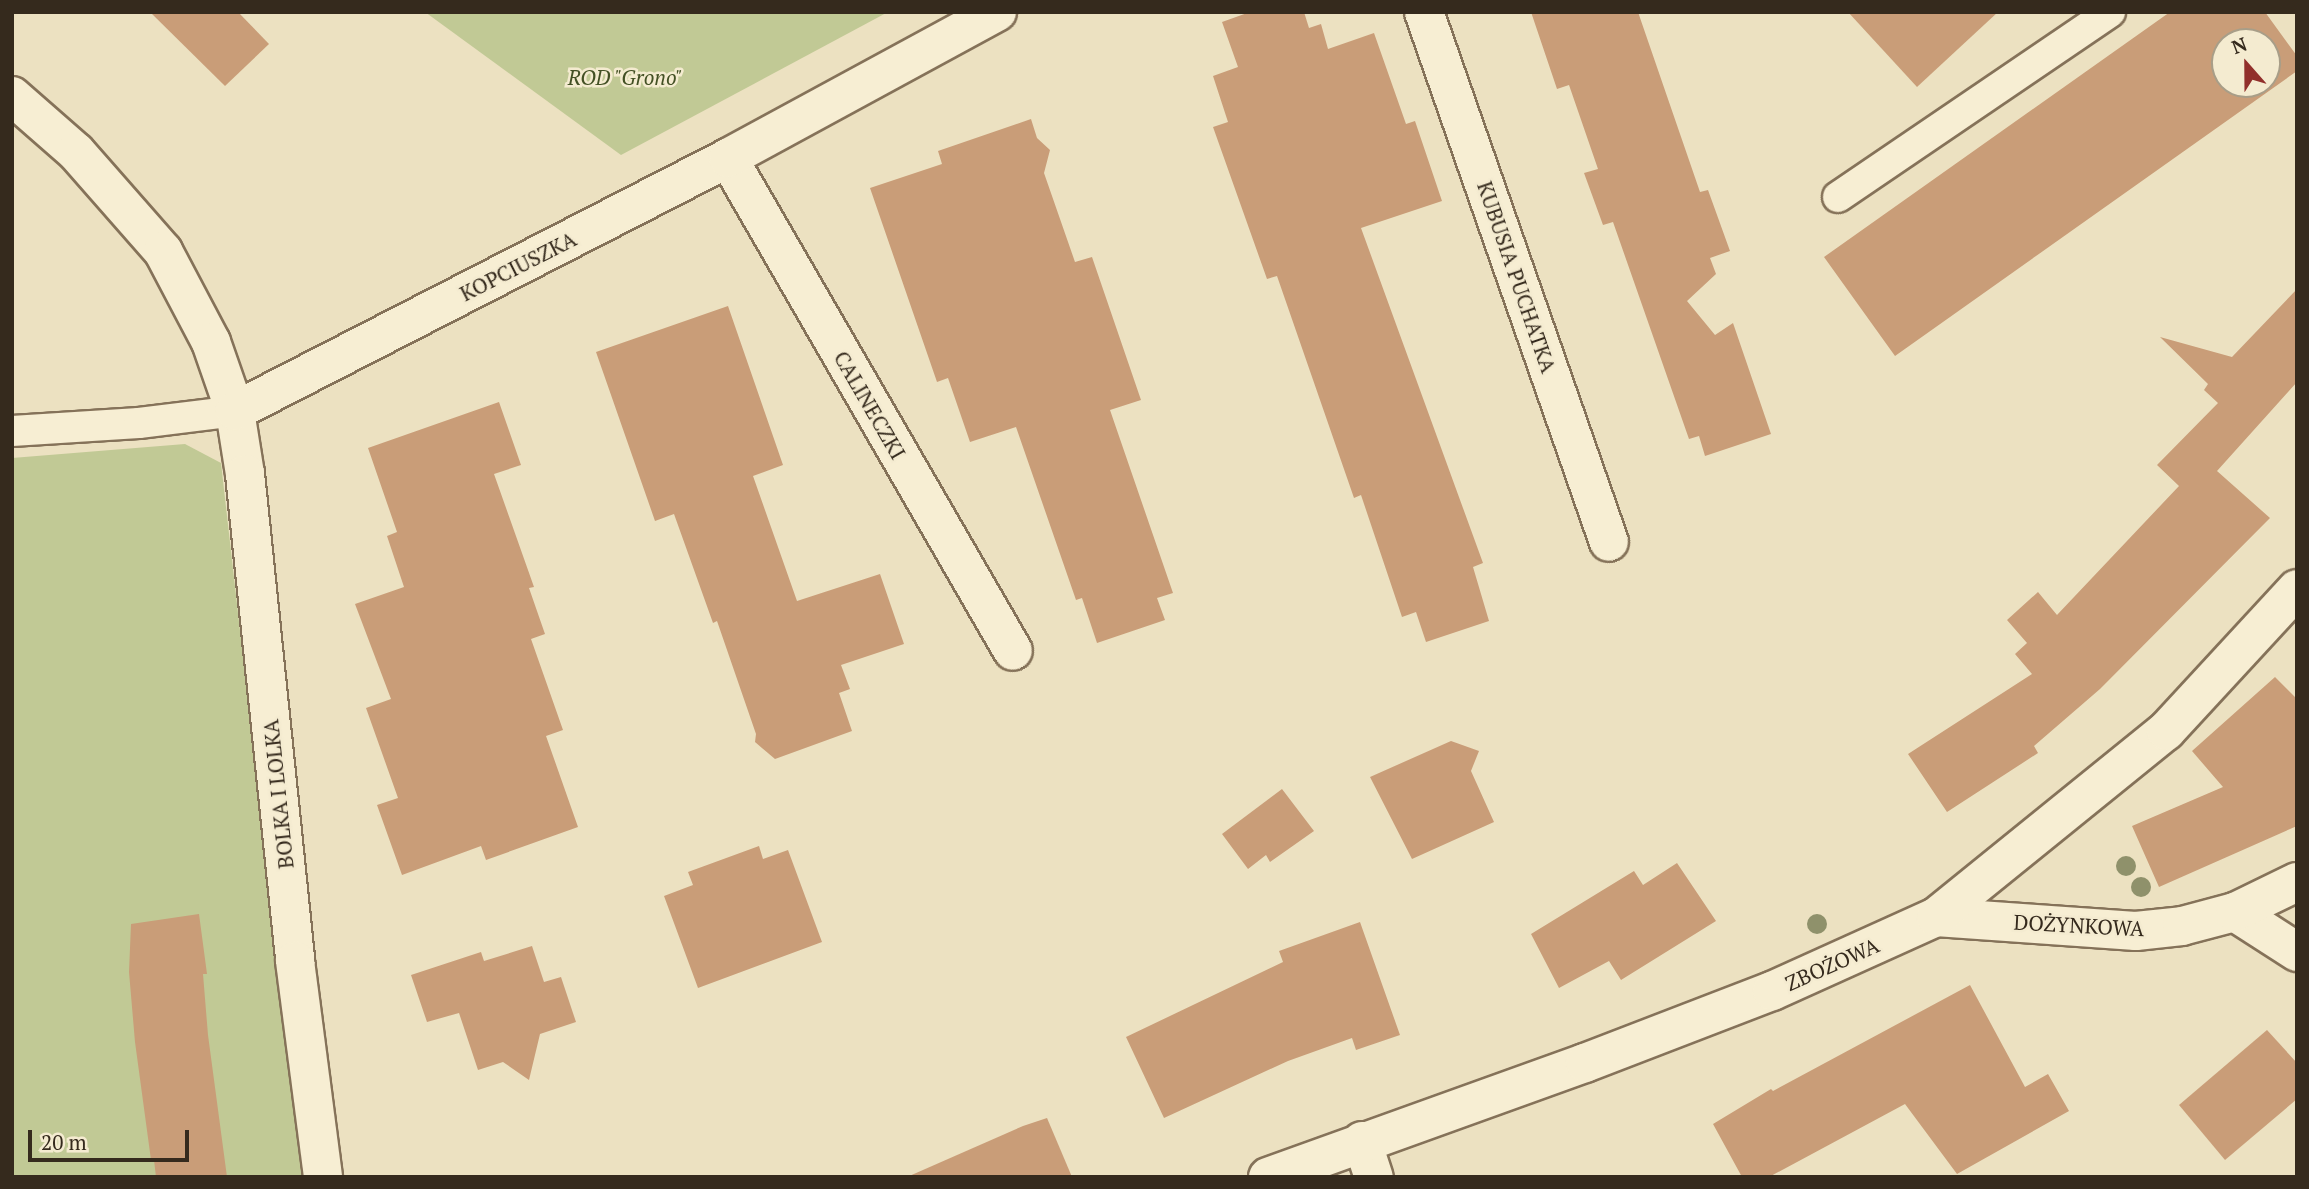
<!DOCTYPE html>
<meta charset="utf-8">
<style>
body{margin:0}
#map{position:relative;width:2309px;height:1189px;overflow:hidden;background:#ece1c1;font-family:"PT Serif",serif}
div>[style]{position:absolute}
.green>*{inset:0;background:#c1c995}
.building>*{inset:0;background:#c99d78}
.roads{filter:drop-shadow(2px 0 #857259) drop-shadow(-2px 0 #857259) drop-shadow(0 2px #857259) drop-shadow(0 -2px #857259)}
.service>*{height:30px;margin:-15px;padding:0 15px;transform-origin:15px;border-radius:15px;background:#f7eed3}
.minor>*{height:38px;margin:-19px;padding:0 19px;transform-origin:19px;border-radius:19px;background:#f7eed3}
.trees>*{width:20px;height:20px;margin:-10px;border-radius:50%;background:#8f916b}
span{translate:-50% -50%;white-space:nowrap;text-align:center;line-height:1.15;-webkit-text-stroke:5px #f4ebd0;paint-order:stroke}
.park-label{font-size:21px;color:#435024;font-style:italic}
.street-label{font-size:21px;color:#352a1d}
.frame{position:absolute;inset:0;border:14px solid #352a1d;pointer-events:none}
.north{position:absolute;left:2211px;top:28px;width:70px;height:70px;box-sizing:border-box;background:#f4ebd0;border:2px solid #a89e88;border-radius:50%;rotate:339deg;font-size:19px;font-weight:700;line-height:28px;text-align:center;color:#352a1d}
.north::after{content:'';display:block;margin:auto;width:24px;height:32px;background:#912f2b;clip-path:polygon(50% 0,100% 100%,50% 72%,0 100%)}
.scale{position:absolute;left:28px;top:1130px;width:161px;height:32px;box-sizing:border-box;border:4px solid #352a1d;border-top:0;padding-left:9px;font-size:21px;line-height:24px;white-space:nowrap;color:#352a1d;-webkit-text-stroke:5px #f4ebd0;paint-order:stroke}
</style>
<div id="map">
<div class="green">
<div style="clip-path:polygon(425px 12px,888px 12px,621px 155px)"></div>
<div style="clip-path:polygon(185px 444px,221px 463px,302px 1177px,12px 1177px,12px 458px)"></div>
</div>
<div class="building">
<div style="clip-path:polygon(150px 12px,238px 12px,269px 44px,225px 86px)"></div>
<div style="clip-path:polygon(1250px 12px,1304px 12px,1309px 28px,1321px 24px,1328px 49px,1374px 33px,1406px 124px,1415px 121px,1442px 201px,1361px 228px,1483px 563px,1473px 567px,1489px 621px,1426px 642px,1416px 612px,1402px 617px,1361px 495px,1354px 498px,1277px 276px,1267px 279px,1213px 127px,1228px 122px,1213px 76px,1238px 67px,1222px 22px)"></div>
<div style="clip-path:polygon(1531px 12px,1638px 12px,1700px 192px,1708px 190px,1730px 251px,1710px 258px,1716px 274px,1687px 301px,1715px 335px,1733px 323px,1771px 434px,1705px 456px,1699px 436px,1689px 439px,1613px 222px,1603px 225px,1584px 173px,1598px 169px,1569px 85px,1557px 89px)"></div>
<div style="clip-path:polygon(1848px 12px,1998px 12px,1917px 87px)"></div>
<div style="clip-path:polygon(evenodd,2170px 12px,2265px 12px,2297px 56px,2297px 71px,1895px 356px,1824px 257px,2170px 12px,2225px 42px,2267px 42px,2267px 84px,2225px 84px,2225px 42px)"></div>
<div style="clip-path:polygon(1031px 119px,1037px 138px,1050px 150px,1044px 173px,1075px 262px,1092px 257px,1141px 400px,1110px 410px,1173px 593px,1157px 598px,1165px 620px,1097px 643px,1082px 598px,1076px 600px,1016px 427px,970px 442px,948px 378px,937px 382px,870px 188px,942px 164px,938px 151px)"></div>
<div style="clip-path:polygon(2297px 289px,2297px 382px,2217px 471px,2270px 518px,2100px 689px,2034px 746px,2038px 753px,1947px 812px,1908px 754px,2032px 674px,2015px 654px,2027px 643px,2007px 620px,2038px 592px,2057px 615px,2179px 486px,2157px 465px,2218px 403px,2204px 390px,2208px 384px,2160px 337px,2232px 357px)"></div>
<div style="clip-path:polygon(728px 306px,783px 465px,753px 476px,797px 601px,880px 574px,904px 644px,841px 665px,850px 689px,839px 693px,852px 731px,775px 759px,755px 742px,756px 734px,717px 621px,713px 623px,674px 514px,655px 521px,596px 352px)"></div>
<div style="clip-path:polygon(499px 402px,521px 465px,494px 474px,534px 587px,529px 588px,545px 634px,531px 639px,563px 730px,546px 736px,578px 827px,486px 860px,481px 846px,402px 875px,377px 805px,398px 798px,366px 708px,391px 699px,355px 604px,404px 587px,387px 536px,397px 532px,368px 448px)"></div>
<div style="clip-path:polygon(2275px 677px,2297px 699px,2297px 826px,2159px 887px,2132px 826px,2223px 787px,2192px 751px)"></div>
<div style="clip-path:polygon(1451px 741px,1479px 751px,1471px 771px,1494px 822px,1412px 859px,1370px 777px)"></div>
<div style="clip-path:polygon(1282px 789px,1314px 831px,1270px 862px,1266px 855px,1248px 869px,1222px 834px)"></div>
<div style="clip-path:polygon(759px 846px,763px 859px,788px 850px,822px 942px,698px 988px,664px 896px,693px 885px,688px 872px)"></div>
<div style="clip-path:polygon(1677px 863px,1716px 921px,1621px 980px,1609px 961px,1559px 988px,1531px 934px,1634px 871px,1643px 885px)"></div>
<div style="clip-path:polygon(199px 914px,207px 974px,203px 974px,208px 1035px,227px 1177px,156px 1177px,154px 1160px,151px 1160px,135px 1042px,129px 972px,131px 924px)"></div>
<div style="clip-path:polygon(1360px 922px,1400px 1035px,1356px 1050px,1352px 1038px,1288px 1061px,1164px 1118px,1126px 1037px,1283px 962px,1279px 951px)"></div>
<div style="clip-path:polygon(532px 946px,544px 982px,561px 977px,576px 1022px,540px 1034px,529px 1080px,503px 1062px,478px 1070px,459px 1013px,427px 1022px,411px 975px,481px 952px,484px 961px)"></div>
<div style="clip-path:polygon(1970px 985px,2025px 1087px,2048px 1074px,2069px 1111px,1957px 1174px,1905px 1104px,1769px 1177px,1742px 1177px,1713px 1124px,1771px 1089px,1773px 1091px)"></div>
<div style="clip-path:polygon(2267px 1030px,2297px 1063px,2297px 1099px,2225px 1160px,2179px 1105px)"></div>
<div style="clip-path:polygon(1047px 1118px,1072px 1177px,907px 1177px,1023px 1126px)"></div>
</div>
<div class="roads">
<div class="service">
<div style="left:1838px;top:197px;width:329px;rotate:-34.2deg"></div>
<div style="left:12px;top:431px;width:127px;rotate:-3.6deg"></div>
<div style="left:139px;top:423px;width:97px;rotate:-7.1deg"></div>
</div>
<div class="minor">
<div style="left:1424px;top:12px;width:561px;rotate:70.76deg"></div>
<div style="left:12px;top:96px;width:85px;rotate:41.2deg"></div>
<div style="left:76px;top:152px;width:132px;rotate:48.7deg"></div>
<div style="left:163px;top:251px;width:103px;rotate:62.2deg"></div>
<div style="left:211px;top:342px;width:73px;rotate:70.8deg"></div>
<div style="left:235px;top:411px;width:64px;rotate:81deg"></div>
<div style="left:245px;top:474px;width:490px;rotate:84.1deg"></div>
<div style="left:295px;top:961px;width:218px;rotate:82.6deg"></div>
<div style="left:728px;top:158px;width:569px;rotate:59.97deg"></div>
<div style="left:235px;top:411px;width:554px;rotate:-27.17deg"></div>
<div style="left:728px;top:158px;width:306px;rotate:-28.5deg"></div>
<div style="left:2235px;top:912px;width:74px;rotate:32.8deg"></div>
<div style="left:1936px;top:917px;width:200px;rotate:4deg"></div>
<div style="left:2136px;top:931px;width:46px;rotate:-6.2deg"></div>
<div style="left:2182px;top:926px;width:55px;rotate:-14.8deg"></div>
<div style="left:2235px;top:912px;width:69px;rotate:-25.8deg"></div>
<div style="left:1362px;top:1141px;width:38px;rotate:72deg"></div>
<div style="left:1268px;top:1177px;width:337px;rotate:-19.8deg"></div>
<div style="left:1585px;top:1063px;width:200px;rotate:-21.1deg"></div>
<div style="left:1772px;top:991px;width:180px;rotate:-24.3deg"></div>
<div style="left:1936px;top:917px;width:296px;rotate:-39deg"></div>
<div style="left:2166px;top:731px;width:193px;rotate:-47.3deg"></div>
</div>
</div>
<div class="trees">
<div style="left:2126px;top:866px"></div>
<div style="left:2141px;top:887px"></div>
<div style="left:1817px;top:924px"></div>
</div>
<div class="park-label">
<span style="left:625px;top:77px">ROD "Grono"</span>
</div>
<div class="street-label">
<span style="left:518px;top:266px;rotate:-27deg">KOPCIUSZKA</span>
<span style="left:1517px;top:277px;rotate:71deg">KUBUSIA PUCHATKA</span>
<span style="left:870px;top:405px;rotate:60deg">CALINECZKI</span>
<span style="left:278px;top:794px;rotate:-96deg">BOLKA I LOLKA</span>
<span style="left:2079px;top:925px;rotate:3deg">DOŻYNKOWA</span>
<span style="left:1832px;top:964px;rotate:-24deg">ZBOŻOWA</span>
</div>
<div class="frame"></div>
<div class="north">N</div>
<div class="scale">20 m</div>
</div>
